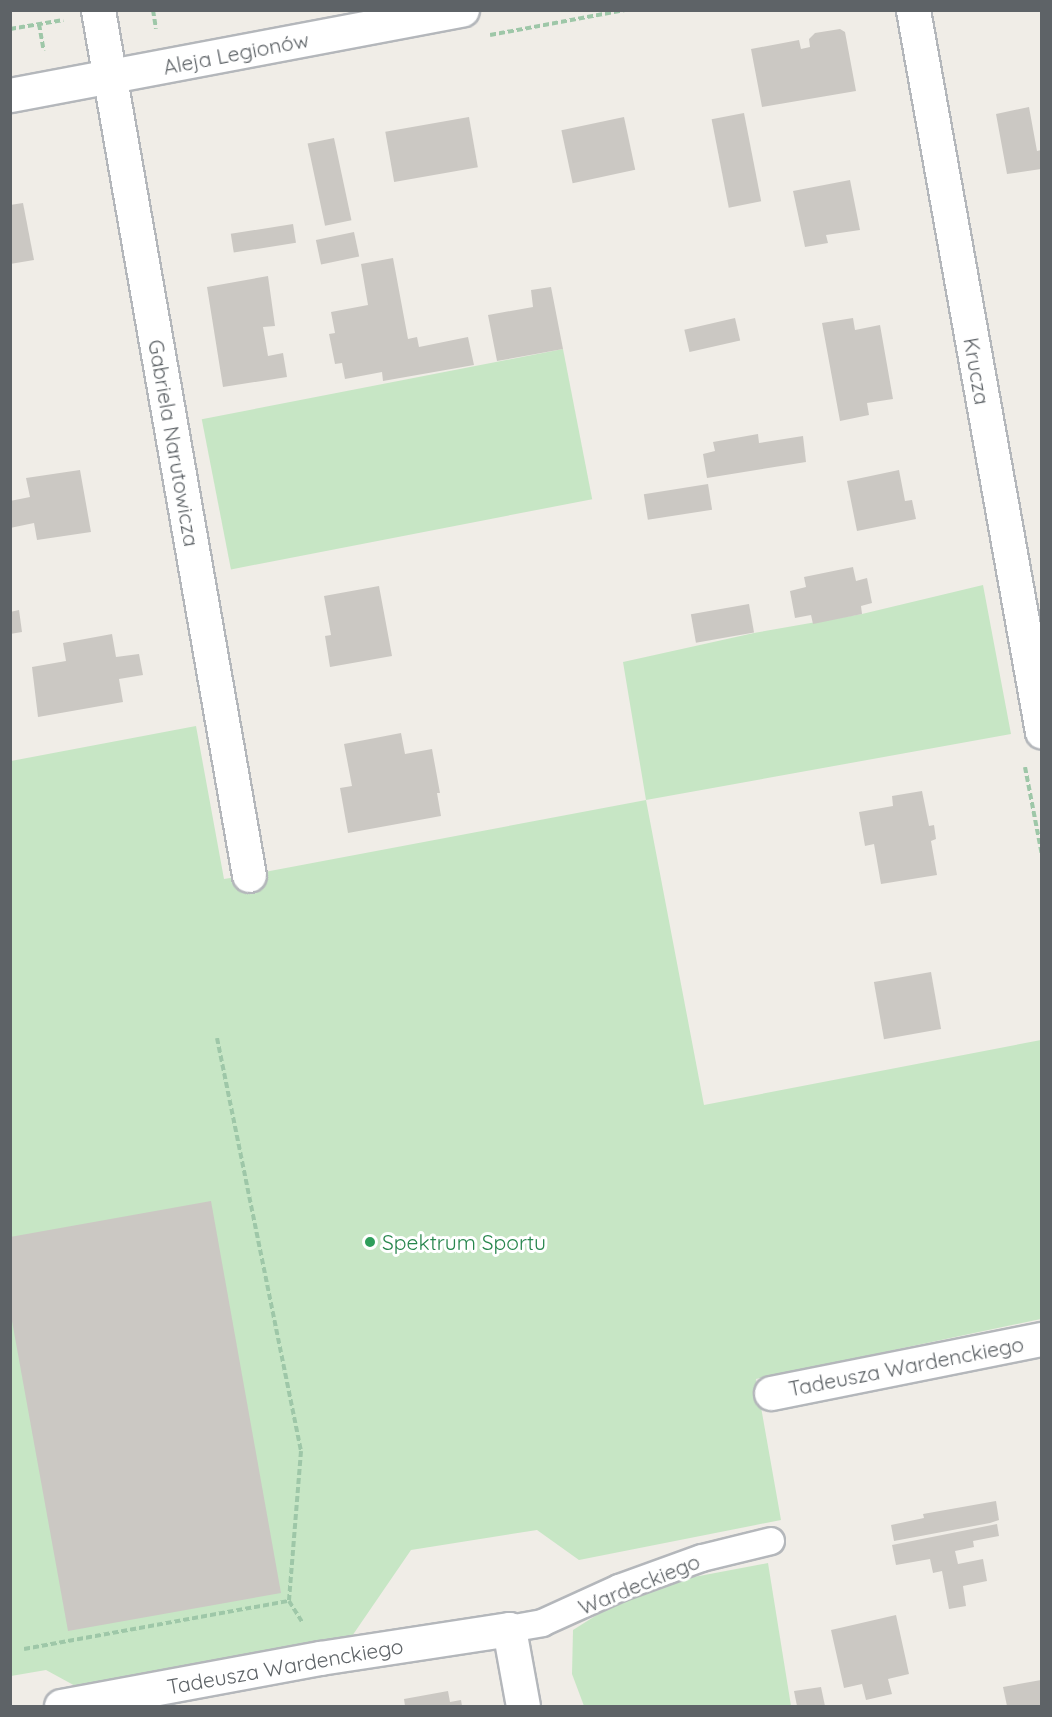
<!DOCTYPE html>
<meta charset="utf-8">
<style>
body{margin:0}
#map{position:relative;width:1052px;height:1717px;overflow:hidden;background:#f0ede7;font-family:Quicksand,sans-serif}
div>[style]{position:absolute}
.green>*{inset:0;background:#c7e6c5;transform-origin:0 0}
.building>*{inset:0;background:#cbc8c3;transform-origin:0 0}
.path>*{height:4px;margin-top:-2px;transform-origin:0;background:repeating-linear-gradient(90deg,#9ec7a8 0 6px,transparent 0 9px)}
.roads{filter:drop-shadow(2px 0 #b4b7bb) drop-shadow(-2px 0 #b4b7bb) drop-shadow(0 2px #b4b7bb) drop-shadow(0 -2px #b4b7bb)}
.lane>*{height:26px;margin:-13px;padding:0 13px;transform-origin:13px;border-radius:13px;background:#fff}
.street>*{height:33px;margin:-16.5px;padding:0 16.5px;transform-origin:16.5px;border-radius:16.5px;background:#fff}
.secondary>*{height:33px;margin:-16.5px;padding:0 16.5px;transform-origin:16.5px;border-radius:16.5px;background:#fff}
.dots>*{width:16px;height:16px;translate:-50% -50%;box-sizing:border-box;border:3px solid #fff;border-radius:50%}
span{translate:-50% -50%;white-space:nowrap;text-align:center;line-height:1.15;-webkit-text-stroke:6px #fff;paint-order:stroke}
.street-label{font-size:21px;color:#5e6367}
.leisure-label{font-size:21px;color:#27864d}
.left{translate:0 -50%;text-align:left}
.frame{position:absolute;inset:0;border:12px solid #5e6367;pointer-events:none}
</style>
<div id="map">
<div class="green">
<div style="left:563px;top:349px;width:153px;height:368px;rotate:79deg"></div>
<div style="clip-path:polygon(983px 585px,1011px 734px,646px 800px,704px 1105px,1041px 1040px,1041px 1319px,756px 1379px,781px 1520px,579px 1560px,537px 1530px,411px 1550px,350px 1639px,79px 1688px,46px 1670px,11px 1676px,11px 761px,196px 726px,224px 879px,249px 875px,646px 800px,623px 662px,754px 633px,862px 614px)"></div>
<div style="clip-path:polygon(768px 1563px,791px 1706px,584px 1706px,572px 1674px,573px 1630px,641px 1587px)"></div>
</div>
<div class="building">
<div style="clip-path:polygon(840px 29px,845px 32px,856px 91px,762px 107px,751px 49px,799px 40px,801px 49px,810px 47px,809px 39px,815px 33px)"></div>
<div style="clip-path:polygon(1029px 107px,1037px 151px,1041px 150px,1041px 169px,1007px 174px,996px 114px)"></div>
<div style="left:744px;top:113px;width:90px;height:33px;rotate:79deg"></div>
<div style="left:469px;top:117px;width:51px;height:85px;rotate:80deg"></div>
<div style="left:624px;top:117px;width:54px;height:64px;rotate:78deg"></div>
<div style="left:334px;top:138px;width:84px;height:27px;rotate:78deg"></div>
<div style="clip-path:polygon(850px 180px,860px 230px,826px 235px,828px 243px,805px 247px,793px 191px)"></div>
<div style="clip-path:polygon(23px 203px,34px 260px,10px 264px,10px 205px)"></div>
<div style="left:293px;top:224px;width:19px;height:63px;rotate:81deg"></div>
<div style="left:354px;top:232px;width:25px;height:39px;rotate:78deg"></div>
<div style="clip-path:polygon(393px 258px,408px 339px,417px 337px,419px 347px,468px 337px,474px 365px,383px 381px,382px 372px,345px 379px,342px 363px,335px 364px,329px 334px,335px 333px,331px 312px,368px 305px,361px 264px)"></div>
<div style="clip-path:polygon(268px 276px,275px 326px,263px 327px,268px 356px,283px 353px,287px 377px,223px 387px,207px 287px)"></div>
<div style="clip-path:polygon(551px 287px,563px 349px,497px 361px,488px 315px,533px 307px,531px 290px)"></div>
<div style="left:735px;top:318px;width:23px;height:52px;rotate:77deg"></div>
<div style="clip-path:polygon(853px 318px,855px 330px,880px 325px,893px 399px,867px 403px,869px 415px,840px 421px,822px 323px)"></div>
<div style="clip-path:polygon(758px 434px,759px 443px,803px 436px,806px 462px,707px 478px,703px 454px,715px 451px,713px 442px)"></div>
<div style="clip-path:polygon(80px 470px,91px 532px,37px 540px,34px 523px,10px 528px,10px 501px,30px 497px,26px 478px)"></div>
<div style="clip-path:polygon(899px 470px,905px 501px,912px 500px,916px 519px,857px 531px,847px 481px)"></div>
<div style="left:708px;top:484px;width:26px;height:65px;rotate:81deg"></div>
<div style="clip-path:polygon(853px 567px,856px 581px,867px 578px,872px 603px,861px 606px,862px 614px,813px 624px,811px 615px,795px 618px,790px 591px,806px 587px,804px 577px)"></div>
<div style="clip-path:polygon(379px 586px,392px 656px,330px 667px,325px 636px,331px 635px,324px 596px)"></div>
<div style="left:749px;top:604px;width:29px;height:59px;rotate:80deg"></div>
<div style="clip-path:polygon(19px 610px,22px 632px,10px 634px,10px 612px)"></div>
<div style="clip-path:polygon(112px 634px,116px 657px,139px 654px,143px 675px,119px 679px,123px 702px,38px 717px,32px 667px,66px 661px,63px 643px)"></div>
<div style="clip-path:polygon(401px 733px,405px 754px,432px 749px,440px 793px,437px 793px,441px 816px,348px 833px,340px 788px,352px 786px,344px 744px)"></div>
<div style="clip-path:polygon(922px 791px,929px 826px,934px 825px,936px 839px,931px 841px,937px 875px,881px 884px,874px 844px,865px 846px,859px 812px,893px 806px,892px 796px)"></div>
<div style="left:931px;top:972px;width:58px;height:58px;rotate:80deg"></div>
<div style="clip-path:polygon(211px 1201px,281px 1593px,68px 1631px,10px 1310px,10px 1237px)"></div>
<div style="clip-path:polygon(996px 1501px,999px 1520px,990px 1523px,894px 1541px,891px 1525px,924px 1518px,923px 1514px)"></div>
<div style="clip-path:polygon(997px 1524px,999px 1536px,973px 1541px,974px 1547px,955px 1551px,958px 1564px,983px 1559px,987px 1581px,963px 1586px,966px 1606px,949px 1609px,942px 1571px,933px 1573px,930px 1559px,896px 1565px,892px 1545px)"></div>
<div style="clip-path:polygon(896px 1615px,909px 1674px,888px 1679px,892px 1694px,866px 1700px,862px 1684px,844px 1688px,831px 1630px)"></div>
<div style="clip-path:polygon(1041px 1680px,1041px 1706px,1007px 1706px,1003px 1687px)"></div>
<div style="clip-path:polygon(821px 1687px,825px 1706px,797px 1706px,794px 1691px)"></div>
<div style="clip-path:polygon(448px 1691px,450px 1702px,461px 1700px,462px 1706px,405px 1706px,404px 1699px)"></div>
</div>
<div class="path">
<div style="left:153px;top:10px;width:19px;rotate:81deg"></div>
<div style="left:39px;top:24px;width:27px;rotate:80deg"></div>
<div style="left:10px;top:29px;width:54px;rotate:-9.6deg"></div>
<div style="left:490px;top:35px;width:137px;rotate:-10.5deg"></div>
<div style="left:1025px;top:767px;width:90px;rotate:79.1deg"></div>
<div style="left:217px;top:1038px;width:421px;rotate:78.5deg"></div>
<div style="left:301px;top:1451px;width:150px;rotate:94.6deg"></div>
<div style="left:289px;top:1601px;width:26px;rotate:58deg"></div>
<div style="left:24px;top:1649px;width:269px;rotate:-10.3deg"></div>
</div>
<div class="roads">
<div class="lane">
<div style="left:509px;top:1629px;width:34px;rotate:-10deg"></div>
<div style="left:542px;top:1623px;width:85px;rotate:-24.4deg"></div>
<div style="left:619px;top:1588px;width:88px;rotate:-19.9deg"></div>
<div style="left:702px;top:1558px;width:71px;rotate:-13.8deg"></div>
</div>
<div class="street">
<div style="left:98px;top:10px;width:878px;rotate:80.1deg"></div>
<div style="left:913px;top:10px;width:733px;rotate:79.87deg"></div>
<div style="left:771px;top:1393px;width:276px;rotate:-11.3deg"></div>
<div style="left:61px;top:1706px;width:263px;rotate:-10.5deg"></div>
<div style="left:320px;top:1658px;width:191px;rotate:-8.7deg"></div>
<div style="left:509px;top:1629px;width:78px;rotate:79.7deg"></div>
</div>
<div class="secondary">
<div style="left:10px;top:95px;width:460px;rotate:-10.7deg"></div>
</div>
</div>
<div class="dots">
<div style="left:370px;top:1242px;background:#2e9e5b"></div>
</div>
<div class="street-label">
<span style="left:236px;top:53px;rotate:-11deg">Aleja Legionów</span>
<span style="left:977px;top:371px;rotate:80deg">Krucza</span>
<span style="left:174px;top:443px;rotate:80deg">Gabriela Narutowicza</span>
<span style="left:906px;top:1366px;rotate:-11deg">Tadeusza Wardenckiego</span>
<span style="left:639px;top:1584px;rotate:-22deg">Wardeckiego</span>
<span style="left:285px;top:1666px;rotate:-10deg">Tadeusza Wardenckiego</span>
</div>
<div class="leisure-label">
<span class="left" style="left:382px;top:1242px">Spektrum Sportu</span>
</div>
<div class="frame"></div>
</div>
